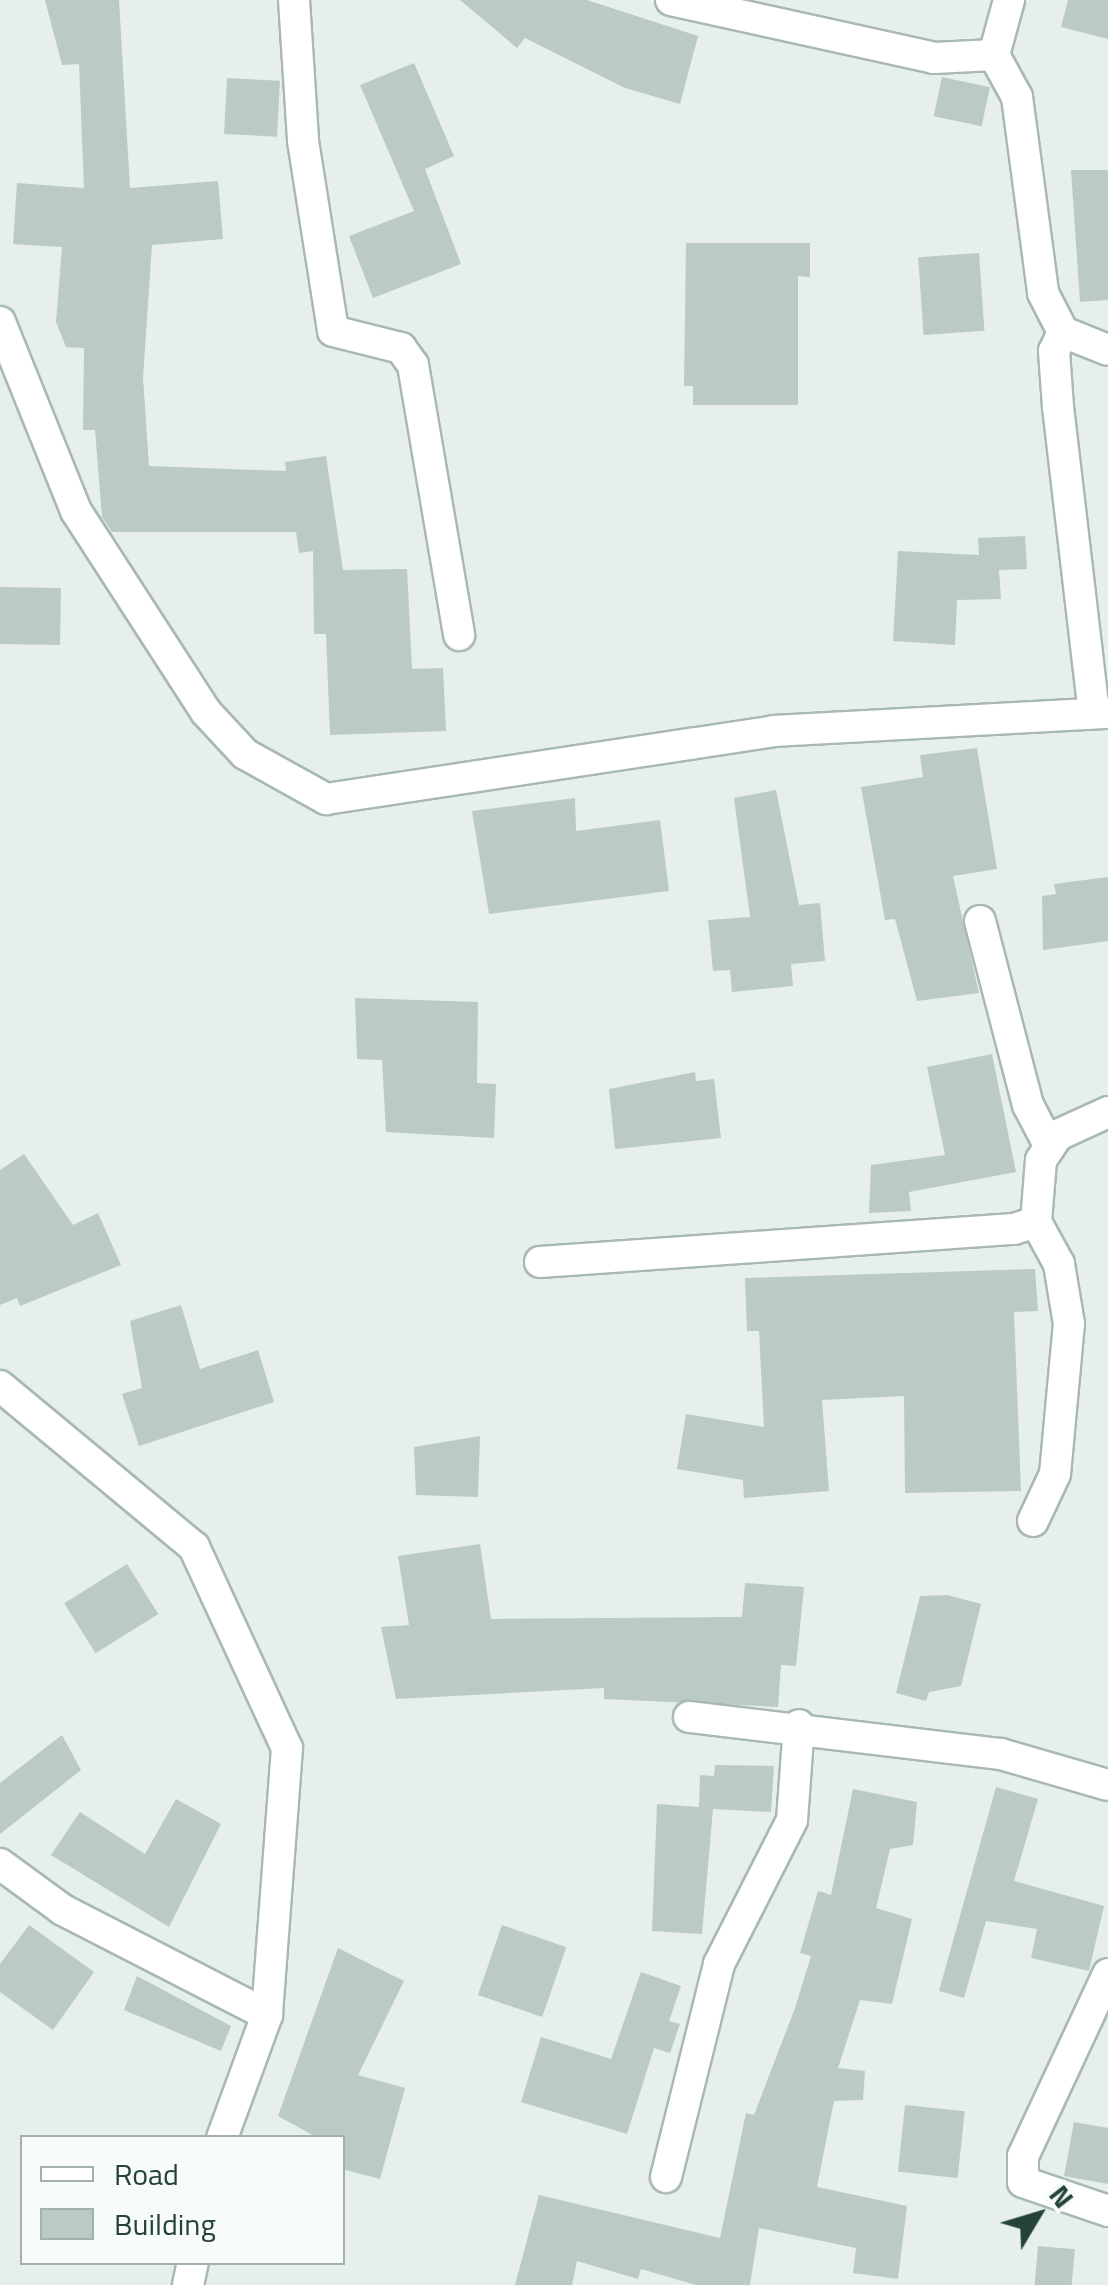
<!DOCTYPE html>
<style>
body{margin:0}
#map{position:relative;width:1108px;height:2285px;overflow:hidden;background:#e6efeb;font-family:"Titillium Web",sans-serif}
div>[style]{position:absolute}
.building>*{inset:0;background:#bbcac4;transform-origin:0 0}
.roads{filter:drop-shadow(2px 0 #a8b8b2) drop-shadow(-2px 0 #a8b8b2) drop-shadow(0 2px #a8b8b2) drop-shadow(0 -2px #a8b8b2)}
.minor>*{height:30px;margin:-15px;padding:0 15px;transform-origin:15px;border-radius:15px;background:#fff}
span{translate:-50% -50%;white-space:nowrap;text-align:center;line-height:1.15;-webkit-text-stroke:10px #f7fbf9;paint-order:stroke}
.legend{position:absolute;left:20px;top:2135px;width:325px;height:130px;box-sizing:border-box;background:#f7fbf9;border:2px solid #a3b1ad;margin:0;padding:12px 18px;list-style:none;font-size:30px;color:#24423a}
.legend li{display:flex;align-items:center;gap:20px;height:50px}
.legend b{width:50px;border:2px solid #a3b1ad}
.north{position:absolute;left:988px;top:2165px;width:100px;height:100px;-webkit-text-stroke:8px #f7fbf9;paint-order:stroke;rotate:52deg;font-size:28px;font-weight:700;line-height:40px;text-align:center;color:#24423a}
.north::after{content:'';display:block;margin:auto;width:35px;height:45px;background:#24423a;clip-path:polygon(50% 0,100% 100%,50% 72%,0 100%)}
</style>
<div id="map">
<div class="building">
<div style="clip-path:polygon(45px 0,119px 0,130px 188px,218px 181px,223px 239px,152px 245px,143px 378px,149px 466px,286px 471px,285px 462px,326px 456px,343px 570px,407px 569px,412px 669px,443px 668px,446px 731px,330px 735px,326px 634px,314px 634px,313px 551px,299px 553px,296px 532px,112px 532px,102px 517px,95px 430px,83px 430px,84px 348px,66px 347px,56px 322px,62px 247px,13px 244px,17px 183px,84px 188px,79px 64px,62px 65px)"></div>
<div style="clip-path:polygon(460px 0,587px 0,698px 36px,680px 104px,625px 88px,525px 38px,517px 48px)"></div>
<div style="clip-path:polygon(1068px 0,1108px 0,1108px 39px,1061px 27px)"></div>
<div style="clip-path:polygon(414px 63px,454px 156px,425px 169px,461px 264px,373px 298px,349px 236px,414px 211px,360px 85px)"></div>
<div style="left:942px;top:77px;width:49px;height:40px;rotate:12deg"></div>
<div style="left:227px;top:78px;width:53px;height:56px;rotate:3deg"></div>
<div style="clip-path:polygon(1071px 170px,1108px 170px,1108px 300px,1080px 302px)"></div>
<div style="clip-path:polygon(686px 243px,810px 243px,810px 277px,798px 276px,798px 405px,693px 405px,693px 386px,684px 386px)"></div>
<div style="left:979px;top:253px;width:78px;height:61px;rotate:86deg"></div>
<div style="clip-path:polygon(1025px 536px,1027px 569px,999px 570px,1001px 599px,957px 600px,955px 645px,893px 641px,898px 551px,979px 555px,978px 538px)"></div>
<div style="left:0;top:587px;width:61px;height:57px;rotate:1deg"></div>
<div style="clip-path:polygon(977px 748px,997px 869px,953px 876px,979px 993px,917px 1001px,895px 919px,885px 920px,861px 787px,923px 777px,920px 755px)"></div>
<div style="clip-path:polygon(776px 790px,799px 905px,820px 903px,825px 961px,791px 964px,793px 986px,732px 992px,730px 970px,713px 971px,708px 920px,750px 917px,734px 798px)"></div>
<div style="clip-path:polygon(575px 798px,576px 831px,660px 820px,669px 891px,489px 914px,472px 811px)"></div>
<div style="clip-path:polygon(1108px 877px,1108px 941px,1043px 950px,1042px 896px,1056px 894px,1054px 884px)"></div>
<div style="clip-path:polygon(355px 998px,478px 1002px,477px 1083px,496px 1084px,494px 1138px,386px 1132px,382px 1060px,357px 1059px)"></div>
<div style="clip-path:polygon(992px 1054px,1016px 1172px,909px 1192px,911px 1211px,869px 1213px,871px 1165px,945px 1155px,927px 1067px)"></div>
<div style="clip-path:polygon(695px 1072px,696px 1081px,714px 1079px,721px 1138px,615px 1149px,609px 1089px)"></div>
<div style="clip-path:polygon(24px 1154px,73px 1225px,98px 1213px,121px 1265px,20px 1306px,17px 1298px,0 1305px,0 1170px)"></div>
<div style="clip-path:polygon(1035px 1269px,1038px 1311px,1014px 1312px,1021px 1491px,905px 1493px,904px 1396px,822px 1400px,829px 1491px,744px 1498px,743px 1480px,677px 1469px,686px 1414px,764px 1427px,759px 1331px,747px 1331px,745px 1278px)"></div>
<div style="clip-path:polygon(181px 1305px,200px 1369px,258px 1350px,274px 1402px,139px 1446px,122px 1394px,142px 1388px,130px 1321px)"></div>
<div style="clip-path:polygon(480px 1436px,478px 1497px,416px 1495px,414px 1447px)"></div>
<div style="clip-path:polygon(480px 1544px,491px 1619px,742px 1617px,745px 1583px,804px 1587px,796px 1666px,781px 1665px,778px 1707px,604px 1699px,604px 1688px,396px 1699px,381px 1627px,409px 1625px,398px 1556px)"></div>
<div style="left:127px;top:1564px;width:59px;height:74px;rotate:58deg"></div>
<div style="clip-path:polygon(947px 1595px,981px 1604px,961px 1686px,929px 1692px,926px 1701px,896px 1693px,920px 1596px)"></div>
<div style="clip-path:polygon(62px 1735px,81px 1770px,0 1834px,0 1783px)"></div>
<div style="clip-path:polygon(715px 1765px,774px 1766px,771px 1812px,713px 1809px,702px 1934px,652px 1931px,657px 1804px,699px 1807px,700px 1775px,714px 1776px)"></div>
<div style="clip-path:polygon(996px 1787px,1038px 1799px,1014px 1881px,1104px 1906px,1089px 1971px,1031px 1958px,1037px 1929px,986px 1921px,964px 1998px,939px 1991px)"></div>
<div style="clip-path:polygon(853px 1789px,917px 1802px,913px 1845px,890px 1849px,876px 1908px,912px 1919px,892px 2004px,860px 2000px,838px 2068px,865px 2071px,863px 2100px,834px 2101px,817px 2187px,907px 2206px,898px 2279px,853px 2273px,856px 2248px,759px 2228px,750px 2285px,696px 2285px,641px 2269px,638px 2279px,577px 2261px,572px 2285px,515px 2285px,539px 2195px,720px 2238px,746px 2113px,754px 2115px,795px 2008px,811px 1956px,800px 1953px,818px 1891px,831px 1895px)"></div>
<div style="clip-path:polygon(176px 1799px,221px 1824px,169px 1927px,51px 1855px,80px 1812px,145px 1854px)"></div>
<div style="clip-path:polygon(29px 1925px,94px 1972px,53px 2030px,0 1992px,0 1964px)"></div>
<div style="left:502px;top:1925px;width:68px;height:74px;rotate:19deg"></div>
<div style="clip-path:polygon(338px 1948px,404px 1981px,358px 2075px,405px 2088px,380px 2179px,342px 2169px,342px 2138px,318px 2138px,278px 2116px)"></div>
<div style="clip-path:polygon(641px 1972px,681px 1986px,669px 2021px,680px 2024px,670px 2053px,654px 2048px,627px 2134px,521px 2102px,541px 2037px,611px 2059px)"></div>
<div style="clip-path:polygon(137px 1976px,231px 2026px,221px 2051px,124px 2010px)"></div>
<div style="left:905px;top:2105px;width:60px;height:67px;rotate:6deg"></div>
<div style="clip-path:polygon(1074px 2122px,1108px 2128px,1108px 2184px,1064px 2176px)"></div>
<div style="left:1038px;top:2246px;width:37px;height:39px;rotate:5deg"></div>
</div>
<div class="roads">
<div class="minor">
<div style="left:294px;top:0;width:141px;rotate:86.3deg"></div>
<div style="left:303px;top:141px;width:192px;rotate:81deg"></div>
<div style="left:333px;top:331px;width:70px;rotate:14deg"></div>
<div style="left:401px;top:348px;width:21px;rotate:55deg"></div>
<div style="left:413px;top:365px;width:274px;rotate:80.3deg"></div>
<div style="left:671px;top:0;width:269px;rotate:12.4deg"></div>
<div style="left:934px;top:58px;width:60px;rotate:-2.9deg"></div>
<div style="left:994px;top:55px;width:48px;rotate:61.3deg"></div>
<div style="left:1017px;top:97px;width:198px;rotate:82.4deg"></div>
<div style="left:1043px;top:293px;width:44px;rotate:62.9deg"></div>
<div style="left:1063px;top:332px;width:48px;rotate:21.8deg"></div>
<div style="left:994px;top:55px;width:57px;rotate:-74.7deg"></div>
<div style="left:0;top:322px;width:204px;rotate:68.1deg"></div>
<div style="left:76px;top:511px;width:239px;rotate:57.1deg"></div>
<div style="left:206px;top:712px;width:57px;rotate:47.1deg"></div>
<div style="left:245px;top:754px;width:93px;rotate:29.1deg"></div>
<div style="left:326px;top:799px;width:453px;rotate:-8.6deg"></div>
<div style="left:774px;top:731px;width:334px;rotate:-3.1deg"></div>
<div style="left:1063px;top:332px;width:21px;rotate:115deg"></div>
<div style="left:1054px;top:351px;width:56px;rotate:85.9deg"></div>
<div style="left:1058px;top:407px;width:308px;rotate:83.3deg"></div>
<div style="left:980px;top:921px;width:190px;rotate:75.4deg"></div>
<div style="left:1028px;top:1105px;width:47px;rotate:62.4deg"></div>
<div style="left:540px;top:1262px;width:475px;rotate:-4deg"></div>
<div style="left:1014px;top:1229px;width:23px;rotate:-18deg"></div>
<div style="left:1036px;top:1222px;width:62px;rotate:-85.4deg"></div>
<div style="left:1041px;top:1160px;width:30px;rotate:-56deg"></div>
<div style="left:1058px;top:1135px;width:55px;rotate:-24.7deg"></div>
<div style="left:0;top:1386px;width:252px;rotate:39.7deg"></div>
<div style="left:194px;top:1547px;width:221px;rotate:65.2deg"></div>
<div style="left:287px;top:1748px;width:268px;rotate:94.3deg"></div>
<div style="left:267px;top:2015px;width:131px;rotate:110.1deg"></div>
<div style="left:1033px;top:1521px;width:52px;rotate:-64.9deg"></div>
<div style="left:1055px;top:1474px;width:151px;rotate:-84.7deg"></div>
<div style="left:1069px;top:1324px;width:61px;rotate:-99.5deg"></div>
<div style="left:1059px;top:1264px;width:48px;rotate:-118.7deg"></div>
<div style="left:689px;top:1717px;width:314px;rotate:6.8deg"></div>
<div style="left:1001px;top:1754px;width:111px;rotate:16.2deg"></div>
<div style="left:0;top:1864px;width:78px;rotate:36.1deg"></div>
<div style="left:63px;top:1910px;width:229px;rotate:27.2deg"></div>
<div style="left:1108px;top:1974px;width:201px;rotate:115deg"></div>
<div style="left:1023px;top:2156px;width:26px;rotate:90deg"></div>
<div style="left:1023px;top:2182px;width:90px;rotate:18.8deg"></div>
<div style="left:666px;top:2177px;width:219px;rotate:-76deg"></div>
<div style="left:719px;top:1964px;width:161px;rotate:-63.1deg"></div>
<div style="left:792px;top:1820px;width:95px;rotate:-85.8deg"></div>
<div style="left:188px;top:2285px;width:24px;rotate:-78deg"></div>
</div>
</div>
<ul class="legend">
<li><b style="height:12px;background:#fff"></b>Road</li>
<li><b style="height:28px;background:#bbcac4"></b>Building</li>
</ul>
<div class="north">N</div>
</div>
